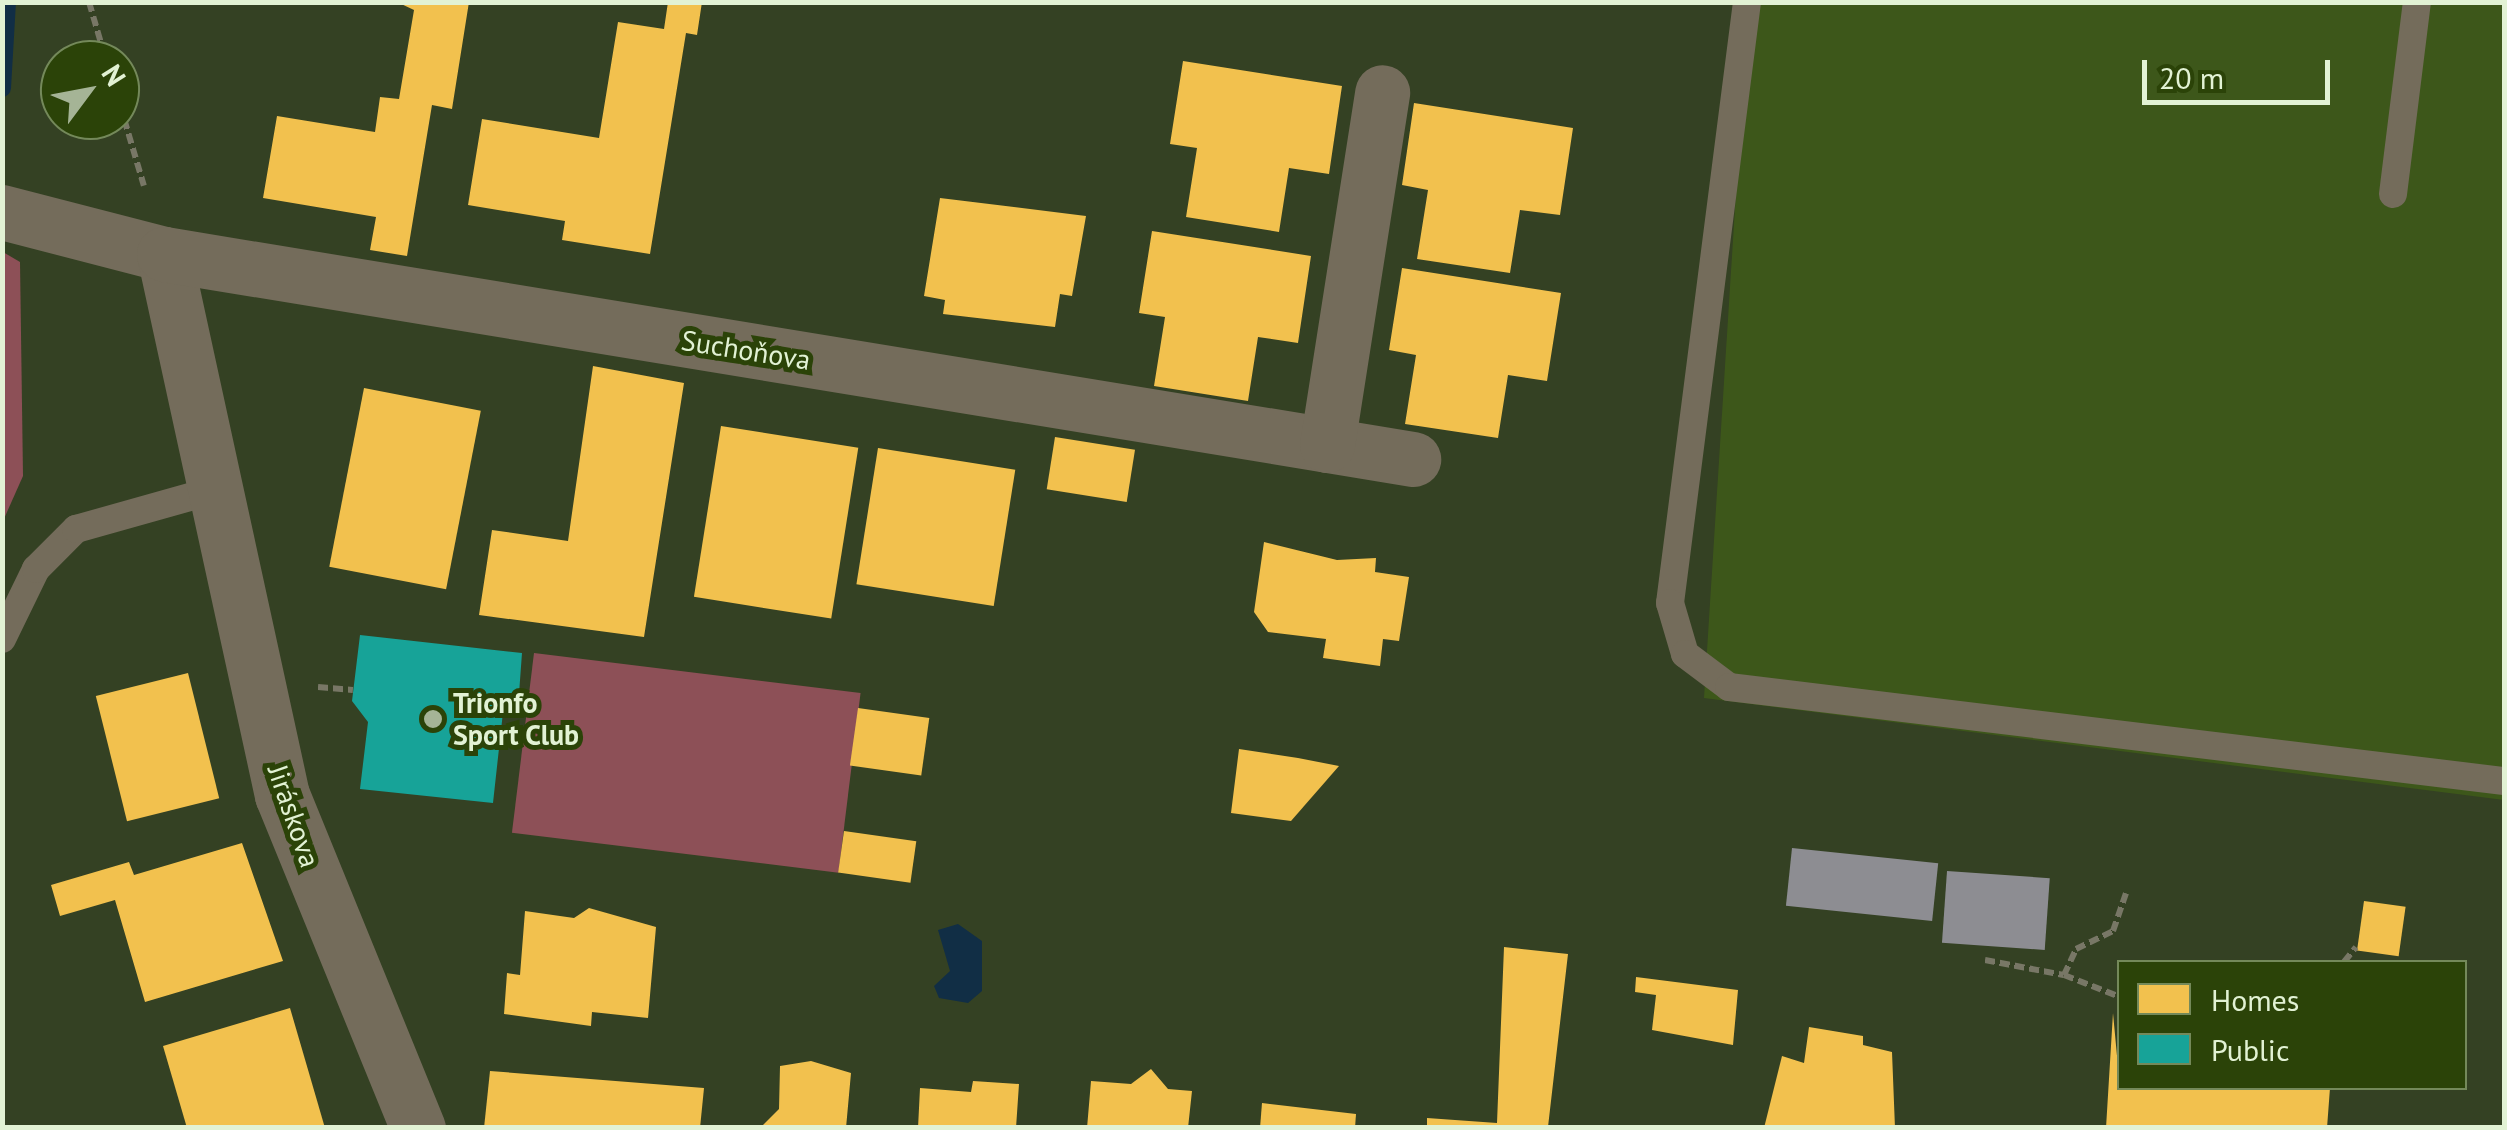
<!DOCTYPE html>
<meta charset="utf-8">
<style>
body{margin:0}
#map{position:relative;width:2507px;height:1130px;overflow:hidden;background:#344123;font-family:"PT Sans",sans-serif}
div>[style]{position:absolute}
.built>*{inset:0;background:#3d571a}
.green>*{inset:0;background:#8d5057;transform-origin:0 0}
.water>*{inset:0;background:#112e45}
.homes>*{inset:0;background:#f2c14e;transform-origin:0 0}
.public>*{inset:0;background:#17a398}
.industry>*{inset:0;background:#8d8d92;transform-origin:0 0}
.stream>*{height:18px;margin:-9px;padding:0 9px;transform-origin:9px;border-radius:9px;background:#112e45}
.path>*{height:6px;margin-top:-3px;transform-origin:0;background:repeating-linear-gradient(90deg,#787766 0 10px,transparent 0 15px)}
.service>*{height:28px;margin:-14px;padding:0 14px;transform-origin:14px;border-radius:14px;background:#746c5b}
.minor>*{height:55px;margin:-27.5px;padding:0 27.5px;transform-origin:27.5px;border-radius:27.5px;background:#746c5b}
.dots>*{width:28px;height:28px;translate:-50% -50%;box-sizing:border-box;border:5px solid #2b4308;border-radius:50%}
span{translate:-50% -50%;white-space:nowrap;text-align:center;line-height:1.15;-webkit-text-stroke:10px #2b4308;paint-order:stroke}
.street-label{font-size:28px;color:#e2f2d4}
.poi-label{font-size:28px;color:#e2f2d4;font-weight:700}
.left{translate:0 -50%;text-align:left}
.frame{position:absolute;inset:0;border:5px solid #e2f2d4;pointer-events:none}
.legend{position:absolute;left:2117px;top:960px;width:350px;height:130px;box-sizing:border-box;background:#2b4308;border:2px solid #74895a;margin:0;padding:12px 18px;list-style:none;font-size:30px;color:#e2f2d4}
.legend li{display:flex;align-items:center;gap:20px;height:50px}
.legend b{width:50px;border:2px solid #74895a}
.north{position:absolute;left:40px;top:40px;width:100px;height:100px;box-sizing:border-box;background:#2b4308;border:2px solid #74895a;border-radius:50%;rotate:58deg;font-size:28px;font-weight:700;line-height:40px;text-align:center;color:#e2f2d4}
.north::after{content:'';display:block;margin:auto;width:35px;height:45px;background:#a5b496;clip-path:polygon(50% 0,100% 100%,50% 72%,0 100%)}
.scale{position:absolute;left:2142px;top:60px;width:188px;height:45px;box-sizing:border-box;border:5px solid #e2f2d4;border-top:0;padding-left:12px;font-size:30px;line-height:35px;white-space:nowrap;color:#e2f2d4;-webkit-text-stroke:8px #2b4308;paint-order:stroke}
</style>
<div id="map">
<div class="built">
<div style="clip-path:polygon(1748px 3px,2504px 3px,2504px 800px,1704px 698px)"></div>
</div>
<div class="green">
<div style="clip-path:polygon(3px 252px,20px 262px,23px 476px,3px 521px)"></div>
<div style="left:534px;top:653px;width:329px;height:181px;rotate:7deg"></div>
</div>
<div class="water">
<div style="clip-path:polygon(958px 924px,982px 941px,982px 991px,968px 1003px,939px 998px,934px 986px,950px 971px,938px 930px)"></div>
</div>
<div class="homes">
<div style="clip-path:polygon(397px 2px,469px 2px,452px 109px,432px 105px,407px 256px,370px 250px,376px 217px,263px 198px,277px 116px,375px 132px,380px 97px,399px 99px,414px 10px)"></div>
<div style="clip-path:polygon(668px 2px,702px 2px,697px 35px,686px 33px,650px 254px,562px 240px,565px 221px,468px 205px,482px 119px,599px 138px,618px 22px,664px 29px)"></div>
<div style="clip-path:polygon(1183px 61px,1342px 86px,1329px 174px,1289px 168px,1279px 232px,1186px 217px,1197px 148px,1170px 144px)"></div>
<div style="clip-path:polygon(1414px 103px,1573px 128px,1560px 215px,1520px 210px,1510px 273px,1417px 259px,1428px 190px,1402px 185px)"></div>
<div style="clip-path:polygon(940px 198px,1086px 216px,1072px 296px,1060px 294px,1055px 327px,943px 314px,945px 300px,924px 296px)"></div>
<div style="clip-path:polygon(1152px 231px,1311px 256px,1298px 343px,1258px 337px,1248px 401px,1154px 386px,1165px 317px,1139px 313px)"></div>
<div style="clip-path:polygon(1402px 268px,1561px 293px,1547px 381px,1508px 375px,1498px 438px,1405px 424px,1416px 355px,1389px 350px)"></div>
<div style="clip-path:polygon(593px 366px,684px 383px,644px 637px,479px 615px,492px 530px,568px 541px)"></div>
<div style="left:364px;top:388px;width:119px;height:182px;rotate:11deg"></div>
<div style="left:721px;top:426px;width:139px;height:173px;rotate:9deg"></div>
<div style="left:1055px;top:437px;width:81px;height:53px;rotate:9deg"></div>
<div style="left:878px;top:448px;width:139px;height:138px;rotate:9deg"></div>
<div style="clip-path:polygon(1264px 542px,1337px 560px,1376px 558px,1375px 572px,1409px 577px,1399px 641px,1383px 639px,1380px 666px,1323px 658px,1326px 639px,1268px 632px,1254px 612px)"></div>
<div style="left:188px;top:673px;width:129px;height:95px;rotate:76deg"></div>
<div style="left:858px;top:708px;width:72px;height:58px;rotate:8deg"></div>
<div style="clip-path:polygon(1239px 749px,1298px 758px,1339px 766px,1291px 821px,1231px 813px)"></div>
<div style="left:844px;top:831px;width:73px;height:42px;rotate:8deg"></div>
<div style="clip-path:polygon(242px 843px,283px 961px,145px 1002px,115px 900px,60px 916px,51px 885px,129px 862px,134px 875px)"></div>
<div style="left:2364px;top:901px;width:42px;height:50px;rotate:8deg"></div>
<div style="clip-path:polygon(589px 908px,656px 927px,648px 1018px,592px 1012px,591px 1026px,504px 1014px,507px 973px,520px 975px,525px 911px,574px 918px)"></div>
<div style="clip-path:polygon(1504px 947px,1568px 954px,1548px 1127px,1427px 1128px,1427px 1118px,1497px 1123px)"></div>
<div style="clip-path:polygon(1636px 977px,1738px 990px,1733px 1045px,1652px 1030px,1656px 995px,1635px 992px)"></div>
<div style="clip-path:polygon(290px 1008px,325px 1128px,187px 1128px,163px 1046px)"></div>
<div style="clip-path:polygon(2113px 1013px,2120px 1088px,2330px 1088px,2327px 1128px,2106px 1128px)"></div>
<div style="clip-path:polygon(1809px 1027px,1863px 1036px,1863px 1045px,1892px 1052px,1895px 1128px,1764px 1128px,1782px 1056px,1804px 1063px)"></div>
<div style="clip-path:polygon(811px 1061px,851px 1073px,846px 1128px,760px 1128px,779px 1109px,780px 1066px)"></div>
<div style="clip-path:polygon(1151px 1069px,1168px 1089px,1192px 1091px,1188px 1128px,1087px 1128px,1091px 1081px,1131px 1084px)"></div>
<div style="clip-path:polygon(490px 1071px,704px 1088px,700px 1128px,484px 1128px)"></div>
<div style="clip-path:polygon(973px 1081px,1019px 1084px,1016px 1128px,918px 1128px,920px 1088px,971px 1092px)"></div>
<div style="clip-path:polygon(1262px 1103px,1356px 1114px,1355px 1128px,1260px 1128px)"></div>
</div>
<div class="public">
<div style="clip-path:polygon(360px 635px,522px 653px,519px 694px,505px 694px,493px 803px,360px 789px,368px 722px,352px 701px)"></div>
</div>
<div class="industry">
<div style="left:1792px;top:848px;width:147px;height:58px;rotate:6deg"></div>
<div style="left:1947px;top:871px;width:103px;height:72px;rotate:4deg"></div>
</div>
<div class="stream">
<div style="left:2px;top:88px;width:86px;rotate:-86.7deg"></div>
</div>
<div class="path">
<div style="left:89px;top:2px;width:60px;rotate:73.7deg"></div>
<div style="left:120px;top:105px;width:84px;rotate:73.5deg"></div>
<div style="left:318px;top:687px;width:35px;rotate:5deg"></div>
<div style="left:1985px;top:960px;width:80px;rotate:10.8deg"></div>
<div style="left:2064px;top:975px;width:60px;rotate:21.4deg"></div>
<div style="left:2344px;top:962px;width:19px;rotate:-51deg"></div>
<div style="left:2064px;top:975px;width:29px;rotate:-65deg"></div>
<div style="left:2076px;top:949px;width:41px;rotate:-25.9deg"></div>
<div style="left:2113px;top:931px;width:40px;rotate:-71.1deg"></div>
</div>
<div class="service">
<div style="left:1747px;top:2px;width:606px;rotate:97.3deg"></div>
<div style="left:1670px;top:603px;width:53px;rotate:73.6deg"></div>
<div style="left:1685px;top:654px;width:55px;rotate:36.9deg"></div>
<div style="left:1729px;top:687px;width:781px;rotate:6.92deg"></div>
<div style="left:2393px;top:194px;width:193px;rotate:-82.9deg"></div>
<div style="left:2px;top:639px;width:78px;rotate:-64.1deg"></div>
<div style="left:36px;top:569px;width:57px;rotate:-45deg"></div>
<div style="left:76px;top:529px;width:144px;rotate:-15.7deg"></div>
</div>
<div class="minor">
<div style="left:2px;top:212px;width:167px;rotate:14.5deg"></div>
<div style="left:164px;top:254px;width:554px;rotate:77.7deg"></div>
<div style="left:282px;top:795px;width:360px;rotate:67.8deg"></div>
<div style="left:164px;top:254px;width:1266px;rotate:9.32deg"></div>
<div style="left:1327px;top:445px;width:357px;rotate:-81.1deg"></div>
</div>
<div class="dots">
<div style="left:433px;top:719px;background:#a5b496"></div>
</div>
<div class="street-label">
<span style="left:746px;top:350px;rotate:9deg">Suchoňova</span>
<span style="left:294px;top:816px;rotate:71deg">Jiráskova</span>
</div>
<div class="poi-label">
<span class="left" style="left:453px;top:719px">Trionfo<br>Sport Club</span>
</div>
<div class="frame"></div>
<ul class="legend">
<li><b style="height:28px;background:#f2c14e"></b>Homes</li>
<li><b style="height:28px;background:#17a398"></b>Public</li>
</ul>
<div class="north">N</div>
<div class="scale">20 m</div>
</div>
